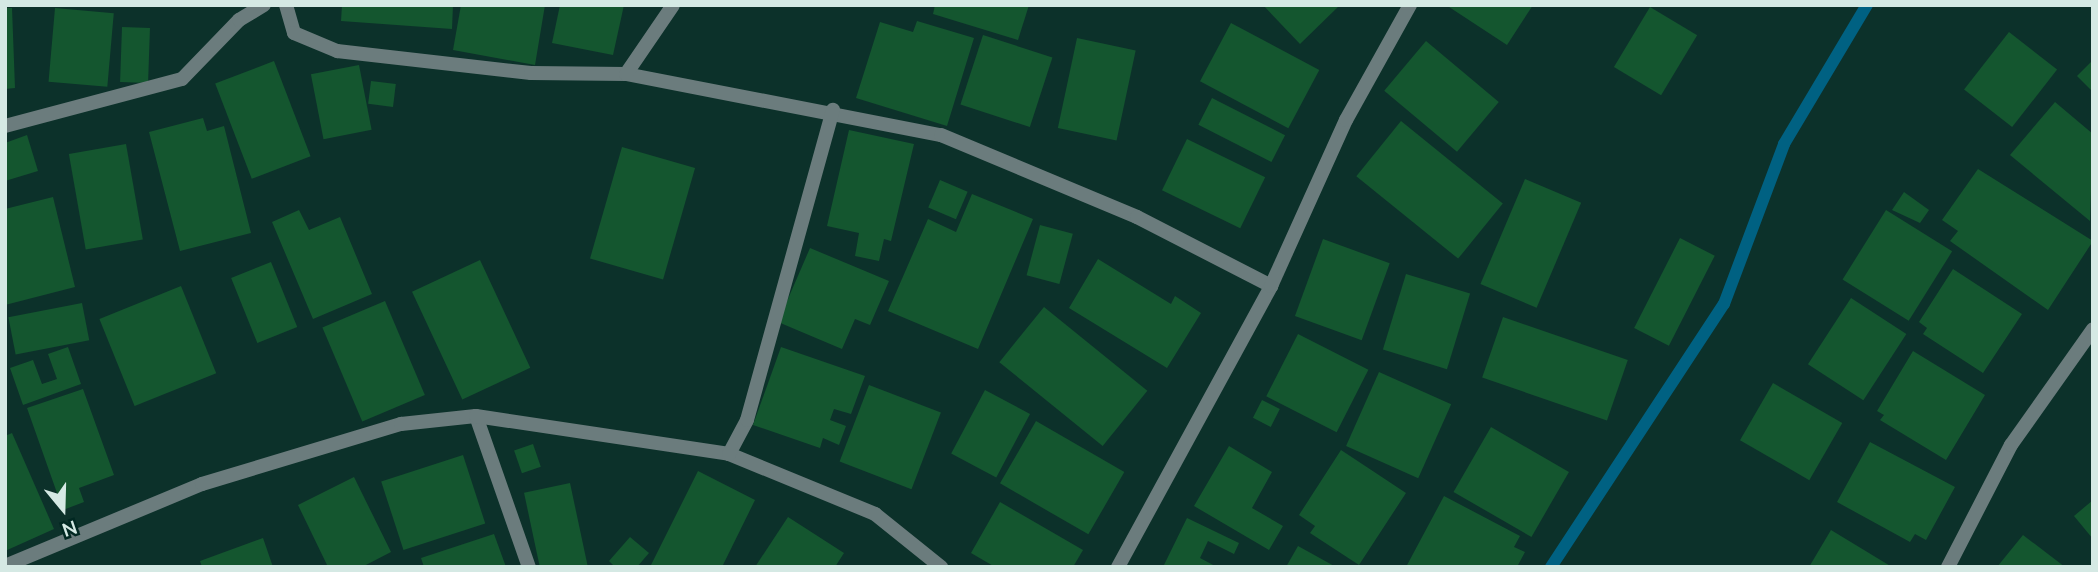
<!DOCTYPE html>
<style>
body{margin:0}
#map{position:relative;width:2098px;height:572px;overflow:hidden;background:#0c312a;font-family:Mulish,sans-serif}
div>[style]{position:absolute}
.stream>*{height:12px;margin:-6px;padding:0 6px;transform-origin:6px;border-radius:6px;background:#006182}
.building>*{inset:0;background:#14562f;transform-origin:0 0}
.minor>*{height:14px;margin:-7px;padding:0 7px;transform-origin:7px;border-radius:7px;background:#6b7c7d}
span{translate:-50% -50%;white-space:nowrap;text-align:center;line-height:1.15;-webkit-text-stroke:7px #012721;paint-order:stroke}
.frame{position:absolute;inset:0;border:7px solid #d5e9e4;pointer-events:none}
.north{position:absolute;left:28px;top:474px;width:70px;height:70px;-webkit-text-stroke:5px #012721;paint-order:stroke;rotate:161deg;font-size:19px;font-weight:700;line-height:28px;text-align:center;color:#d5e9e4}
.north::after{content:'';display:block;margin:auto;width:24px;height:32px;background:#d5e9e4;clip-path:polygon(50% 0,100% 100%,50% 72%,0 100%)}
</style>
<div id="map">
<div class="stream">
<div style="left:1551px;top:567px;width:315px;rotate:-56.7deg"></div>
<div style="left:1724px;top:304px;width:171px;rotate:-69.4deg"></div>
<div style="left:1784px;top:144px;width:162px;rotate:-59.2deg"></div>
</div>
<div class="building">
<div style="clip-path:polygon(342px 5px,453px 5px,452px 29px,341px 21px)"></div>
<div style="clip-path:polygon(461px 5px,545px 5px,535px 65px,453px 50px)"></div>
<div style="clip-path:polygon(560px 5px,624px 5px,613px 55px,552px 43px)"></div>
<div style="clip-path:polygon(935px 5px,1029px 5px,1018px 40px,933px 14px)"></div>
<div style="clip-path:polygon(1263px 5px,1340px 5px,1300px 44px)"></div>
<div style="clip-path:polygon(1446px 5px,1533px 5px,1507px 45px)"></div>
<div style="left:1650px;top:7px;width:55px;height:70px;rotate:31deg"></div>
<div style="clip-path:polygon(5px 8px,12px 8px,15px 88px,5px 89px)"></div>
<div style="left:55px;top:8px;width:59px;height:74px;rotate:5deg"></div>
<div style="clip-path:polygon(917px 21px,974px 38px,947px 126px,856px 98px,880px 22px,913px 32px)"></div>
<div style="left:1231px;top:23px;width:100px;height:66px;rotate:28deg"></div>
<div style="left:122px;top:27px;width:28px;height:55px;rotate:2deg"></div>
<div style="left:2009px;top:32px;width:61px;height:73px;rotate:38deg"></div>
<div style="left:983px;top:35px;width:73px;height:73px;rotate:18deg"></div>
<div style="left:1077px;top:38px;width:60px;height:92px;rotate:12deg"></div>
<div style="left:1426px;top:41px;width:95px;height:65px;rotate:40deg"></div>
<div style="clip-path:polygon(2093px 60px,2093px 92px,2077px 76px)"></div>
<div style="left:274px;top:61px;width:102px;height:63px;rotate:69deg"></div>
<div style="left:359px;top:65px;width:66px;height:49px;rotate:79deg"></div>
<div style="left:371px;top:81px;width:25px;height:23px;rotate:7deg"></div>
<div style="left:1212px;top:98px;width:82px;height:30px;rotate:27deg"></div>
<div style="clip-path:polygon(2055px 102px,2093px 134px,2090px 221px,2010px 155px)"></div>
<div style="clip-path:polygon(203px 118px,207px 131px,224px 126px,251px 233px,180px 251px,149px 132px)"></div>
<div style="left:1401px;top:121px;width:131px;height:71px;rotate:39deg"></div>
<div style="clip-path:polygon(849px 130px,914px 144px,891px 241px,884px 239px,879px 261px,855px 256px,859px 233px,827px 226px)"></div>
<div style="clip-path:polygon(27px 135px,38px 171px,5px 181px,5px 143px)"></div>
<div style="left:1187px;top:139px;width:87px;height:57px;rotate:26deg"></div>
<div style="left:126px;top:144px;width:97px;height:58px;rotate:80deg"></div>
<div style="left:622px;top:147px;width:76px;height:116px;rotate:16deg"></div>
<div style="clip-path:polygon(1978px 169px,2093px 241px,2048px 310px,1950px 241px,1958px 231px,1942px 220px)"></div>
<div style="left:1525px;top:179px;width:61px;height:114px;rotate:23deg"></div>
<div style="left:940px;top:180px;width:30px;height:30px;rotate:23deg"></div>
<div style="clip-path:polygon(1904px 192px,1929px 210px,1920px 223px,1892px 210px)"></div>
<div style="clip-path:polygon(972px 194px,1033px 219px,978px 349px,888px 311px,928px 219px,956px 232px)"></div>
<div style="clip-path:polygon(53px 197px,75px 287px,5px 305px,5px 209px)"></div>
<div style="clip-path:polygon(299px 210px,309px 230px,340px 217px,372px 294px,313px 319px,272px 222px)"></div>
<div style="left:1886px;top:210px;width:78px;height:82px;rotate:32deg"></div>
<div style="left:1040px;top:225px;width:34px;height:52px;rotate:15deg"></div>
<div style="left:1680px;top:238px;width:39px;height:101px;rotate:27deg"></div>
<div style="left:1323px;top:239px;width:71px;height:82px;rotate:20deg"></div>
<div style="clip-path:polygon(810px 248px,889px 281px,870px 325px,855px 319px,842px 349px,778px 322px)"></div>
<div style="clip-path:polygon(1098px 259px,1171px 304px,1175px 296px,1201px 313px,1167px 368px,1069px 308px)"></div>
<div style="left:480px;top:260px;width:119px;height:75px;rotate:65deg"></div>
<div style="left:271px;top:262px;width:70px;height:43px;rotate:68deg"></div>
<div style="clip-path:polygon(1953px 269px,2022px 314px,1983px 373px,1923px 334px,1927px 328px,1919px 322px)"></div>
<div style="left:1406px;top:274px;width:67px;height:79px;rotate:17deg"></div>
<div style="left:181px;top:286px;width:94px;height:88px;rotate:68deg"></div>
<div style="left:1851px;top:298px;width:66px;height:79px;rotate:33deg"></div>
<div style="left:385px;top:301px;width:102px;height:68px;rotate:67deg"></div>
<div style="left:82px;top:303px;width:38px;height:75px;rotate:79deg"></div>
<div style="left:1044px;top:307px;width:133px;height:71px;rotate:39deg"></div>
<div style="left:1503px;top:317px;width:132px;height:64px;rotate:19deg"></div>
<div style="left:1298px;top:334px;width:79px;height:70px;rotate:27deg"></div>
<div style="clip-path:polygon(68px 347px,81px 384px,23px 405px,10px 368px,33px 360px,42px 384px,57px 379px,48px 354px)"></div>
<div style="clip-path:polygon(781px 347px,865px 376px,851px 414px,834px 409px,830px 420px,846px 426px,839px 445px,823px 438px,820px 448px,753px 425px)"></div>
<div style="clip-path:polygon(1913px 351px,1985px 395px,1946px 460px,1880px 420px,1884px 415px,1877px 411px)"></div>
<div style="left:1379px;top:372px;width:79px;height:81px;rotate:24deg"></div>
<div style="left:1773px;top:383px;width:80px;height:66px;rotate:30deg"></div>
<div style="left:869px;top:385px;width:77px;height:82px;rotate:21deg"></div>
<div style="clip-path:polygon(83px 389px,114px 475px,79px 488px,84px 502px,63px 510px,27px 408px)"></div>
<div style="left:985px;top:390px;width:51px;height:72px;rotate:28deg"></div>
<div style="left:1262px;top:400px;width:20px;height:20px;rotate:27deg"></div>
<div style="left:1036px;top:421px;width:102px;height:72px;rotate:30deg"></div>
<div style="left:1491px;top:427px;width:90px;height:75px;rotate:30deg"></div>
<div style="clip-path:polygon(12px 433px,54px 529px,5px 551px,5px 436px)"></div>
<div style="clip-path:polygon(1870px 442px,1955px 487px,1926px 540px,1915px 534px,1910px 542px,1837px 502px)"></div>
<div style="left:533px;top:444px;width:24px;height:20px;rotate:71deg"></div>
<div style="clip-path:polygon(1229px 446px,1272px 472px,1252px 508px,1283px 526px,1269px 550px,1194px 506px)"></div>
<div style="clip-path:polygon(1341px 450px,1406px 493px,1359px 565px,1310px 533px,1315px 526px,1299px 515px)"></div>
<div style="left:463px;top:455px;width:72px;height:86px;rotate:72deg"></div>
<div style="clip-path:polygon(698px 471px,755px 500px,722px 567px,650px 567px)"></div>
<div style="clip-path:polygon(354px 477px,391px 552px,362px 567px,328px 567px,298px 505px)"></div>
<div style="left:570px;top:483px;width:86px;height:47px;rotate:78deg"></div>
<div style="clip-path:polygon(1444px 496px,1520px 536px,1514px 547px,1525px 552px,1517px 567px,1406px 567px)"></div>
<div style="clip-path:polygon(2093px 500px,2093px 539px,2074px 516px)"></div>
<div style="clip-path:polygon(1000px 502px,1083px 550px,1073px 567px,995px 567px,971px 553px)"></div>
<div style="clip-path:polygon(788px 517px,844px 553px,835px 567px,755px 567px)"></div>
<div style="clip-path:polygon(1187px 518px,1239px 543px,1234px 554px,1208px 541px,1200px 558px,1217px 567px,1163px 567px)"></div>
<div style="clip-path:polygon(1831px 530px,1892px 567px,1809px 567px)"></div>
<div style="clip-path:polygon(494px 534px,506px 567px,424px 567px,421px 558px)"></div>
<div style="clip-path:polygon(2023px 535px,2065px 567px,1997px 567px)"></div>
<div style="clip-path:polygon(630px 537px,649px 553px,637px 567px,615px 567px,609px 561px)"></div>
<div style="clip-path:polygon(263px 538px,273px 567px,202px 567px,200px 561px)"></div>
<div style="clip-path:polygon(1298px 546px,1336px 567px,1286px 567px)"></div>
</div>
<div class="minor">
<div style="left:286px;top:5px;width:29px;rotate:74deg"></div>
<div style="left:294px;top:33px;width:47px;rotate:22.7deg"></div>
<div style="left:337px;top:51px;width:195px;rotate:6.5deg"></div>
<div style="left:531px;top:73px;width:95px;rotate:0.6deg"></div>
<div style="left:626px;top:74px;width:321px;rotate:11deg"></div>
<div style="left:941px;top:135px;width:212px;rotate:22.7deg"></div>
<div style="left:1137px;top:217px;width:151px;rotate:27.2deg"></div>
<div style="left:626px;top:74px;width:83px;rotate:-55.7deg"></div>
<div style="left:5px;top:126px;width:183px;rotate:-14.9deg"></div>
<div style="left:182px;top:79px;width:82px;rotate:-46deg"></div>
<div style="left:239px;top:20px;width:29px;rotate:-31deg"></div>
<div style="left:476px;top:416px;width:160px;rotate:70.7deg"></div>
<div style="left:729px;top:454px;width:158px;rotate:22.3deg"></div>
<div style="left:875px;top:514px;width:85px;rotate:38.8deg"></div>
<div style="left:5px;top:566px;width:213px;rotate:-22.6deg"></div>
<div style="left:202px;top:484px;width:208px;rotate:-16.8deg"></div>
<div style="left:401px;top:424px;width:75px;rotate:-6.1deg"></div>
<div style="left:476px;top:416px;width:256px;rotate:8.5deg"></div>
<div style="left:729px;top:454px;width:38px;rotate:-62deg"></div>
<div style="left:747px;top:420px;width:322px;rotate:-74.5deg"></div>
<div style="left:1118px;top:567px;width:320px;rotate:-61.4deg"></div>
<div style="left:1271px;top:286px;width:182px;rotate:-65.7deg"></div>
<div style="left:1346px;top:120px;width:132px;rotate:-60.9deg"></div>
<div style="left:1948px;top:567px;width:137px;rotate:-62.7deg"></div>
<div style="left:2011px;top:445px;width:142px;rotate:-54.7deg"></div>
</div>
<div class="frame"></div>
<div class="north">N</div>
</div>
